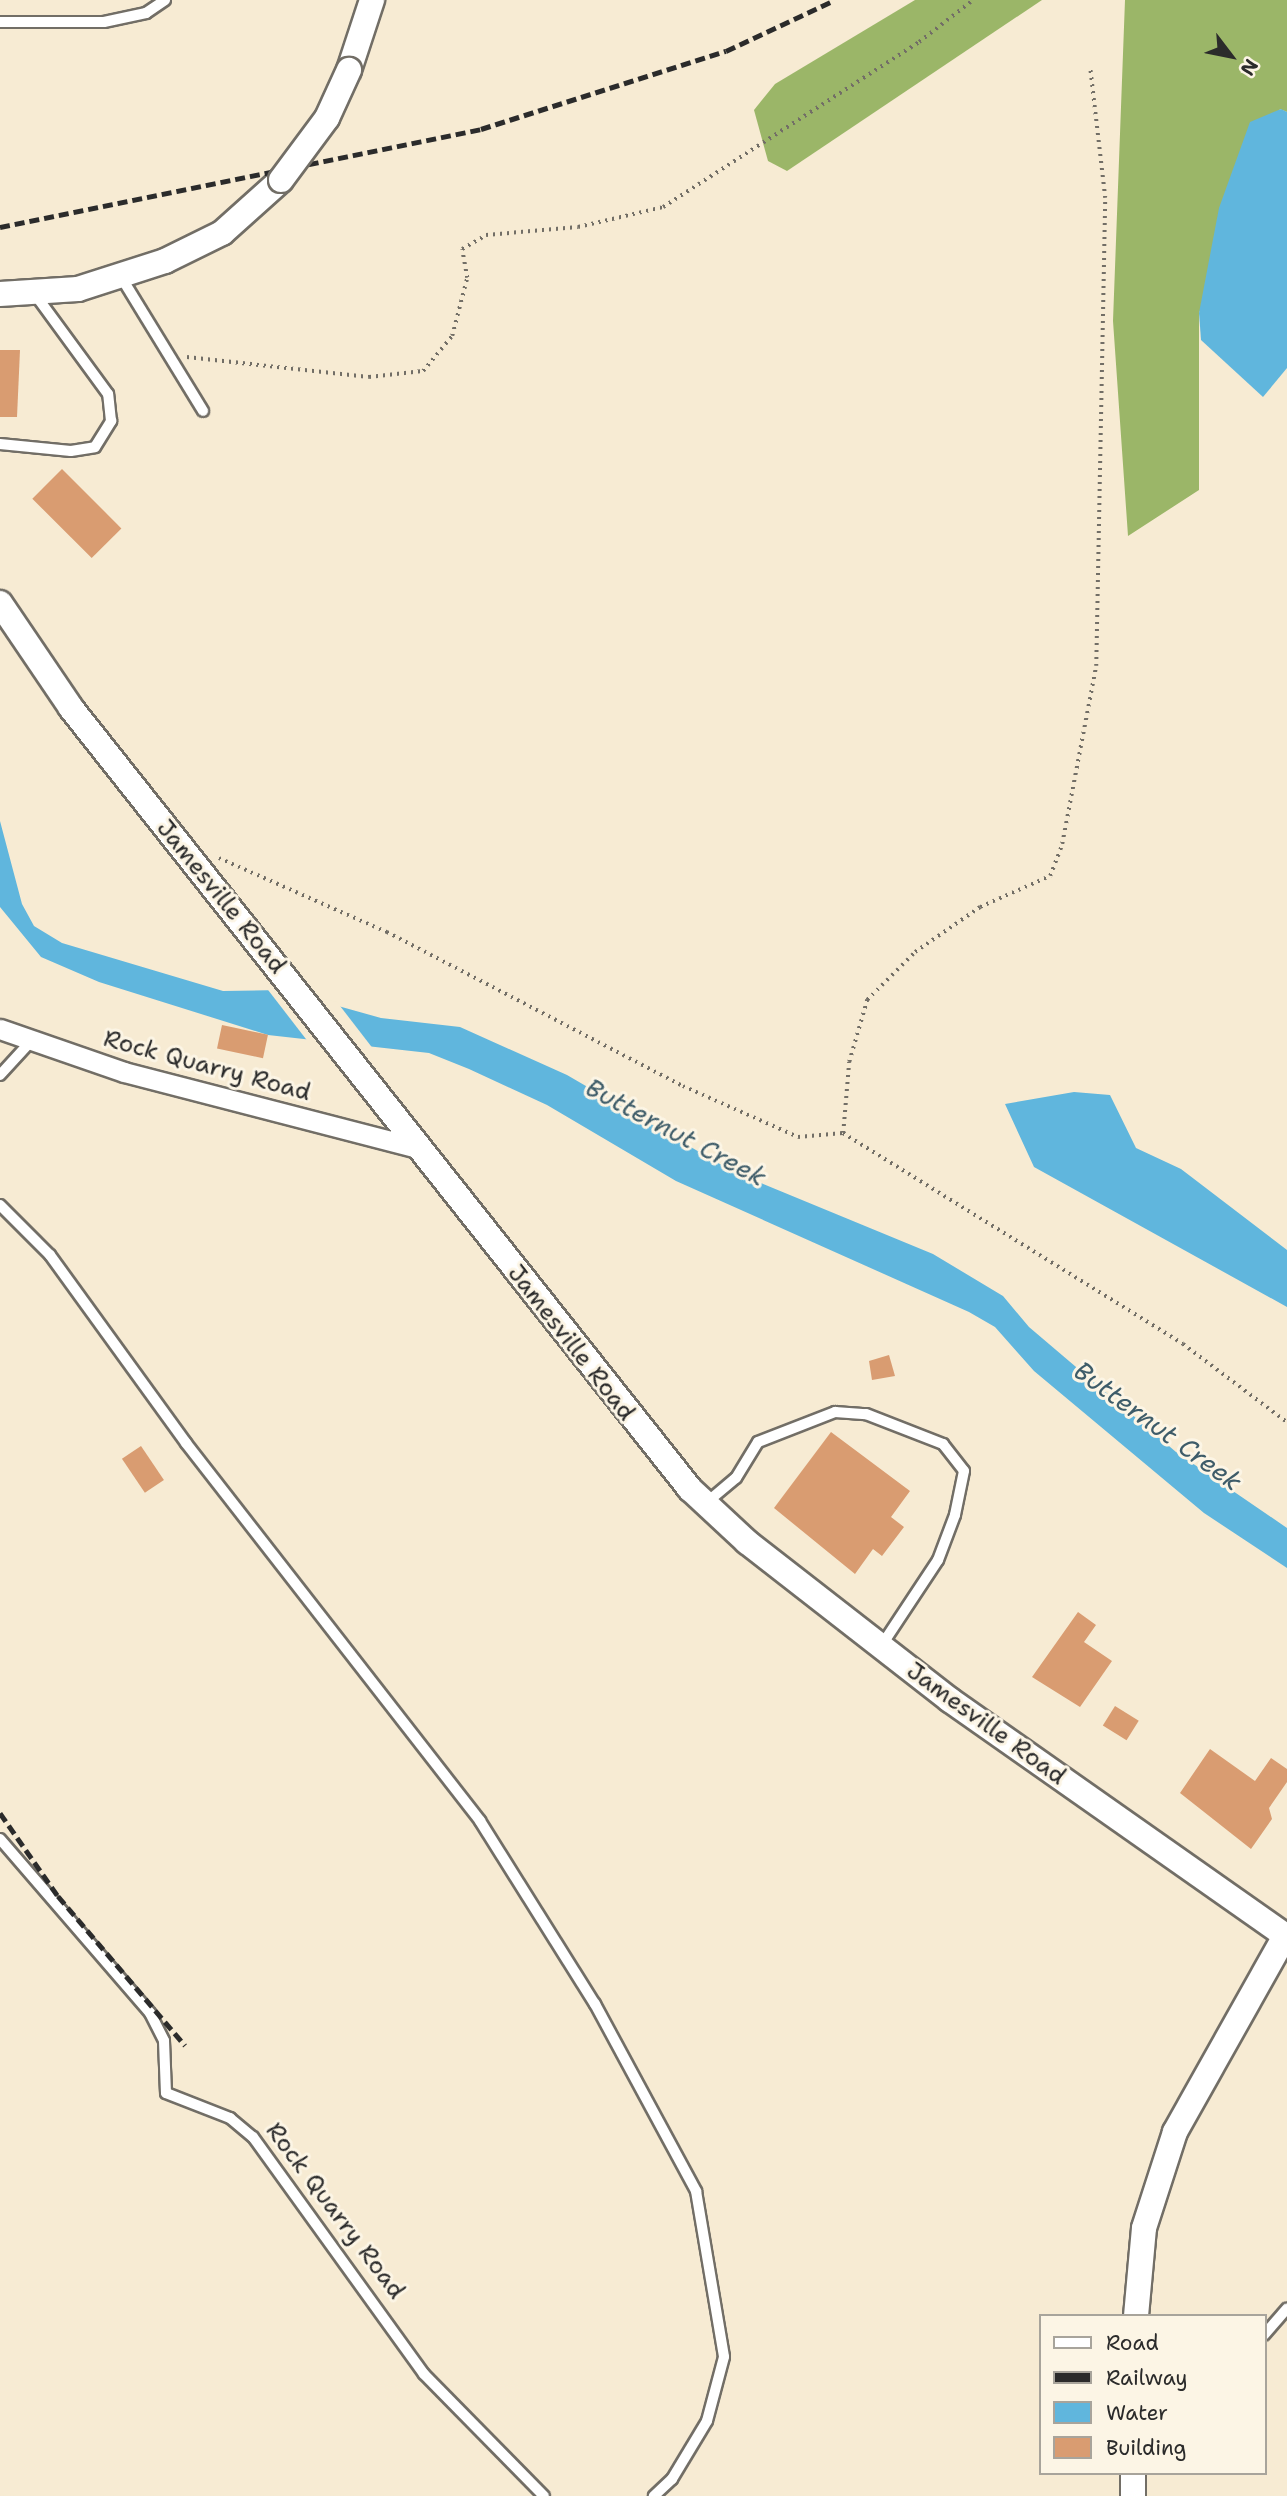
<!DOCTYPE html>
<style>
body{margin:0}
#map{position:relative;width:1287px;height:2496px;overflow:hidden;background:#f7ebd3;font-family:"Shantell Sans",sans-serif}
div>[style]{position:absolute}
.forest>*{inset:0;background:#9bb668}
.water>*{inset:0;background:#60b6dd}
.pier>*{inset:0;background:#f7ebd3}
.building>*{inset:0;background:#d99c71;transform-origin:0 0}
.path>*{height:3.5px;margin-top:-1.75px;transform-origin:0;background:repeating-linear-gradient(90deg,#726e66 0 2px,transparent 0 7px)}
.roads{filter:drop-shadow(2px 0 #726e66) drop-shadow(-2px 0 #726e66) drop-shadow(0 2px #726e66) drop-shadow(0 -2px #726e66)}
.service>*{height:10px;margin:-5px;padding:0 5px;transform-origin:5px;border-radius:5px;background:#fff}
.minor>*{height:19px;margin:-9.5px;padding:0 9.5px;transform-origin:9.5px;border-radius:9.5px;background:#fff}
.tertiary>*{height:24px;margin:-12px;padding:0 12px;transform-origin:12px;border-radius:12px;background:#fff}
.rail>*{height:5px;margin-top:-2.5px;transform-origin:0;background:repeating-linear-gradient(90deg,#2b2b2b 0 10px,transparent 0 15px)}
.bridges{filter:drop-shadow(2px 0 #726e66) drop-shadow(-2px 0 #726e66) drop-shadow(0 2px #726e66) drop-shadow(0 -2px #726e66)}
.tertiary-bridge>*{height:24px;margin:-12px;padding:0 12px;transform-origin:12px;border-radius:12px;background:#fff}
span{translate:-50% -50%;white-space:nowrap;text-align:center;line-height:1.15;-webkit-text-stroke:6px #fcf5e5;paint-order:stroke}
.street-label{font-size:24px;color:#2b2b2b}
.water-label{font-size:26px;color:#3e5c69;font-style:italic}
.legend{position:absolute;left:1039px;top:2314px;width:228px;height:161px;box-sizing:border-box;background:#fcf5e5;border:2px solid #a8a49b;margin:0;padding:9px 12px;list-style:none;font-size:21px;color:#2b2b2b}
.legend li{display:flex;align-items:center;gap:14px;height:35px}
.legend b{width:35px;border:2px solid #a8a49b}
.north{position:absolute;left:1196px;top:21px;width:70px;height:70px;-webkit-text-stroke:5px #fcf5e5;paint-order:stroke;rotate:122deg;font-size:19px;font-weight:700;line-height:28px;text-align:center;color:#2b2b2b}
.north::after{content:'';display:block;margin:auto;width:24px;height:32px;background:#2b2b2b;clip-path:polygon(50% 0,100% 100%,50% 72%,0 100%)}
</style>
<div id="map">
<div class="forest">
<div style="clip-path:polygon(915px 0,1042px 0,787px 171px,768px 161px,754px 110px,775px 84px)"></div>
<div style="clip-path:polygon(1125px 0,1287px 0,1287px 112px,1280px 109px,1199px 313px,1199px 490px,1128px 536px,1113px 321px)"></div>
</div>
<div class="water">
<div style="clip-path:polygon(1281px 109px,1287px 112px,1287px 368px,1263px 397px,1201px 340px,1199px 313px,1219px 208px,1250px 122px)"></div>
<div style="clip-path:polygon(0 821px,22px 904px,34px 926px,62px 943px,223px 991px,281px 990px,381px 1018px,460px 1027px,567px 1075px,732px 1171px,933px 1254px,1003px 1296px,1029px 1327px,1176px 1452px,1287px 1528px,1287px 1568px,1204px 1513px,1034px 1371px,995px 1327px,969px 1312px,676px 1181px,547px 1105px,469px 1069px,429px 1053px,268px 1035px,99px 982px,41px 957px,0 907px)"></div>
<div style="clip-path:polygon(1074px 1092px,1110px 1095px,1136px 1148px,1181px 1169px,1287px 1250px,1287px 1307px,1034px 1167px,1005px 1104px)"></div>
</div>
<div class="pier">
<div style="clip-path:polygon(265px 986px,337px 1002px,374px 1050px,309px 1043px)"></div>
</div>
<div class="building">
<div style="clip-path:polygon(0 350px,20px 350px,17px 417px,0 417px)"></div>
<div style="left:62px;top:469px;width:84px;height:42px;rotate:45deg"></div>
<div style="left:222px;top:1025px;width:47px;height:24px;rotate:12deg"></div>
<div style="clip-path:polygon(889px 1355px,895px 1376px,872px 1380px,869px 1361px)"></div>
<div style="clip-path:polygon(831px 1432px,910px 1491px,891px 1517px,904px 1527px,882px 1556px,873px 1549px,855px 1574px,774px 1508px)"></div>
<div style="left:141px;top:1446px;width:41px;height:23px;rotate:56deg"></div>
<div style="clip-path:polygon(1078px 1612px,1096px 1625px,1084px 1642px,1112px 1661px,1080px 1707px,1032px 1677px)"></div>
<div style="left:1115px;top:1706px;width:28px;height:23px;rotate:32deg"></div>
<div style="clip-path:polygon(1210px 1749px,1255px 1781px,1271px 1758px,1287px 1769px,1287px 1782px,1269px 1808px,1272px 1819px,1251px 1849px,1180px 1793px)"></div>
</div>
<div class="path">
<div style="left:187px;top:357px;width:183px;rotate:6.3deg"></div>
<div style="left:369px;top:377px;width:54px;rotate:-6.3deg"></div>
<div style="left:423px;top:371px;width:45px;rotate:-50.4deg"></div>
<div style="left:452px;top:336px;width:60px;rotate:-75.5deg"></div>
<div style="left:467px;top:278px;width:29px;rotate:-100deg"></div>
<div style="left:462px;top:249px;width:28px;rotate:-30deg"></div>
<div style="left:486px;top:235px;width:92px;rotate:-5deg"></div>
<div style="left:578px;top:227px;width:87px;rotate:-13.2deg"></div>
<div style="left:663px;top:207px;width:305px;rotate:-32.8deg"></div>
<div style="left:919px;top:42px;width:68px;rotate:-37.9deg"></div>
<div style="left:219px;top:858px;width:184px;rotate:23.8deg"></div>
<div style="left:387px;top:932px;width:334px;rotate:27.5deg"></div>
<div style="left:683px;top:1086px;width:126px;rotate:23.9deg"></div>
<div style="left:798px;top:1137px;width:45px;rotate:-5.1deg"></div>
<div style="left:843px;top:1133px;width:400px;rotate:31.8deg"></div>
<div style="left:1183px;top:1344px;width:130px;rotate:36.9deg"></div>
<div style="left:843px;top:1133px;width:71px;rotate:-85.2deg"></div>
<div style="left:849px;top:1062px;width:65px;rotate:-73.8deg"></div>
<div style="left:867px;top:1000px;width:68px;rotate:-45deg"></div>
<div style="left:915px;top:952px;width:79px;rotate:-34.7deg"></div>
<div style="left:980px;top:907px;width:77px;rotate:-23.9deg"></div>
<div style="left:1050px;top:876px;width:34px;rotate:-69deg"></div>
<div style="left:1062px;top:844px;width:181px;rotate:-79.2deg"></div>
<div style="left:1096px;top:666px;width:468px;rotate:-88.9deg"></div>
<div style="left:1105px;top:198px;width:131px;rotate:-96.6deg"></div>
</div>
<div class="roads">
<div class="service">
<div style="left:0;top:22px;width:104px"></div>
<div style="left:104px;top:22px;width:43px;rotate:-12.1deg"></div>
<div style="left:146px;top:13px;width:23px;rotate:-34deg"></div>
<div style="left:121px;top:277px;width:157px;rotate:58.5deg"></div>
<div style="left:0;top:444px;width:71px;rotate:5.6deg"></div>
<div style="left:71px;top:451px;width:24px;rotate:-9deg"></div>
<div style="left:95px;top:447px;width:31px;rotate:-58deg"></div>
<div style="left:111px;top:421px;width:27px;rotate:-96deg"></div>
<div style="left:108px;top:394px;width:125px;rotate:-126.2deg"></div>
<div style="left:0;top:1075px;width:46px;rotate:-47.6deg"></div>
<div style="left:0;top:1205px;width:71px;rotate:45deg"></div>
<div style="left:50px;top:1255px;width:232px;rotate:54.1deg"></div>
<div style="left:186px;top:1443px;width:479px;rotate:52.1deg"></div>
<div style="left:480px;top:1821px;width:216px;rotate:57.9deg"></div>
<div style="left:595px;top:2004px;width:213px;rotate:61.6deg"></div>
<div style="left:696px;top:2191px;width:168px;rotate:80.4deg"></div>
<div style="left:724px;top:2357px;width:66px;rotate:104.9deg"></div>
<div style="left:707px;top:2421px;width:68px;rotate:121.1deg"></div>
<div style="left:672px;top:2479px;width:25px;rotate:137deg"></div>
<div style="left:706px;top:1503px;width:39px;rotate:-40deg"></div>
<div style="left:736px;top:1478px;width:42px;rotate:-58.6deg"></div>
<div style="left:758px;top:1442px;width:83px;rotate:-21.3deg"></div>
<div style="left:835px;top:1412px;width:31px;rotate:4deg"></div>
<div style="left:866px;top:1414px;width:83px;rotate:21.3deg"></div>
<div style="left:943px;top:1444px;width:34px;rotate:52deg"></div>
<div style="left:964px;top:1471px;width:45px;rotate:101.6deg"></div>
<div style="left:955px;top:1515px;width:48px;rotate:110.7deg"></div>
<div style="left:938px;top:1560px;width:103px;rotate:123.5deg"></div>
<div style="left:0;top:1839px;width:230px;rotate:49.2deg"></div>
<div style="left:150px;top:2013px;width:31px;rotate:63deg"></div>
<div style="left:164px;top:2041px;width:52px;rotate:87.8deg"></div>
<div style="left:166px;top:2093px;width:69px;rotate:21.3deg"></div>
<div style="left:230px;top:2118px;width:30px;rotate:40deg"></div>
<div style="left:253px;top:2137px;width:292px;rotate:54.2deg"></div>
<div style="left:424px;top:2374px;width:171px;rotate:45.5deg"></div>
<div style="left:1264px;top:2335px;width:35px;rotate:-49deg"></div>
</div>
<div class="minor">
<div style="left:0;top:1029px;width:131px;rotate:19.1deg"></div>
<div style="left:124px;top:1072px;width:301px;rotate:14.5deg"></div>
</div>
<div class="tertiary">
<div style="left:349px;top:70px;width:74px;rotate:-71.8deg"></div>
<div style="left:0;top:294px;width:78px;rotate:-3.7deg"></div>
<div style="left:78px;top:289px;width:91px;rotate:-17.8deg"></div>
<div style="left:165px;top:261px;width:64px;rotate:-26.2deg"></div>
<div style="left:222px;top:233px;width:79px;rotate:-41.9deg"></div>
<div style="left:0;top:603px;width:127px;rotate:55.9deg"></div>
<div style="left:71px;top:708px;width:997px;rotate:51.6deg"></div>
<div style="left:690px;top:1489px;width:78px;rotate:42.9deg"></div>
<div style="left:747px;top:1542px;width:257px;rotate:37.9deg"></div>
<div style="left:950px;top:1700px;width:412px;rotate:35.1deg"></div>
<div style="left:1136px;top:2316px;width:88px;rotate:-84.8deg"></div>
<div style="left:1144px;top:2228px;width:101px;rotate:-72.1deg"></div>
<div style="left:1175px;top:2132px;width:225px;rotate:-60.7deg"></div>
<div style="left:1133px;top:2496px;width:23px;rotate:-90deg"></div>
</div>
</div>
<div class="rail">
<div style="left:0;top:227px;width:491px;rotate:-11.5deg"></div>
<div style="left:481px;top:129px;width:257px;rotate:-17.7deg"></div>
<div style="left:726px;top:51px;width:120px;rotate:-25.1deg"></div>
<div style="left:0;top:1813px;width:101px;rotate:55.1deg"></div>
<div style="left:58px;top:1896px;width:196px;rotate:49.6deg"></div>
</div>
<div class="bridges">
<div class="tertiary-bridge">
<div style="left:281px;top:180px;width:77px;rotate:-53.4deg"></div>
<div style="left:327px;top:118px;width:53px;rotate:-65.4deg"></div>
</div>
</div>
<div class="street-label">
<span style="left:221px;top:897px;rotate:51deg">Jamesville Road</span>
<span style="left:207px;top:1066px;rotate:15deg">Rock Quarry Road</span>
<span style="left:571px;top:1343px;rotate:52deg">Jamesville Road</span>
<span style="left:986px;top:1724px;rotate:36deg">Jamesville Road</span>
<span style="left:335px;top:2211px;rotate:53deg">Rock Quarry Road</span>
</div>
<div class="water-label">
<span style="left:676px;top:1132px;rotate:28deg">Butternut Creek</span>
<span style="left:1158px;top:1426px;rotate:36deg">Butternut Creek</span>
</div>
<ul class="legend">
<li><b style="height:9px;background:#fff"></b>Road</li>
<li><b style="height:9px;background:#2b2b2b"></b>Railway</li>
<li><b style="height:19px;background:#60b6dd"></b>Water</li>
<li><b style="height:19px;background:#d99c71"></b>Building</li>
</ul>
<div class="north">N</div>
</div>
